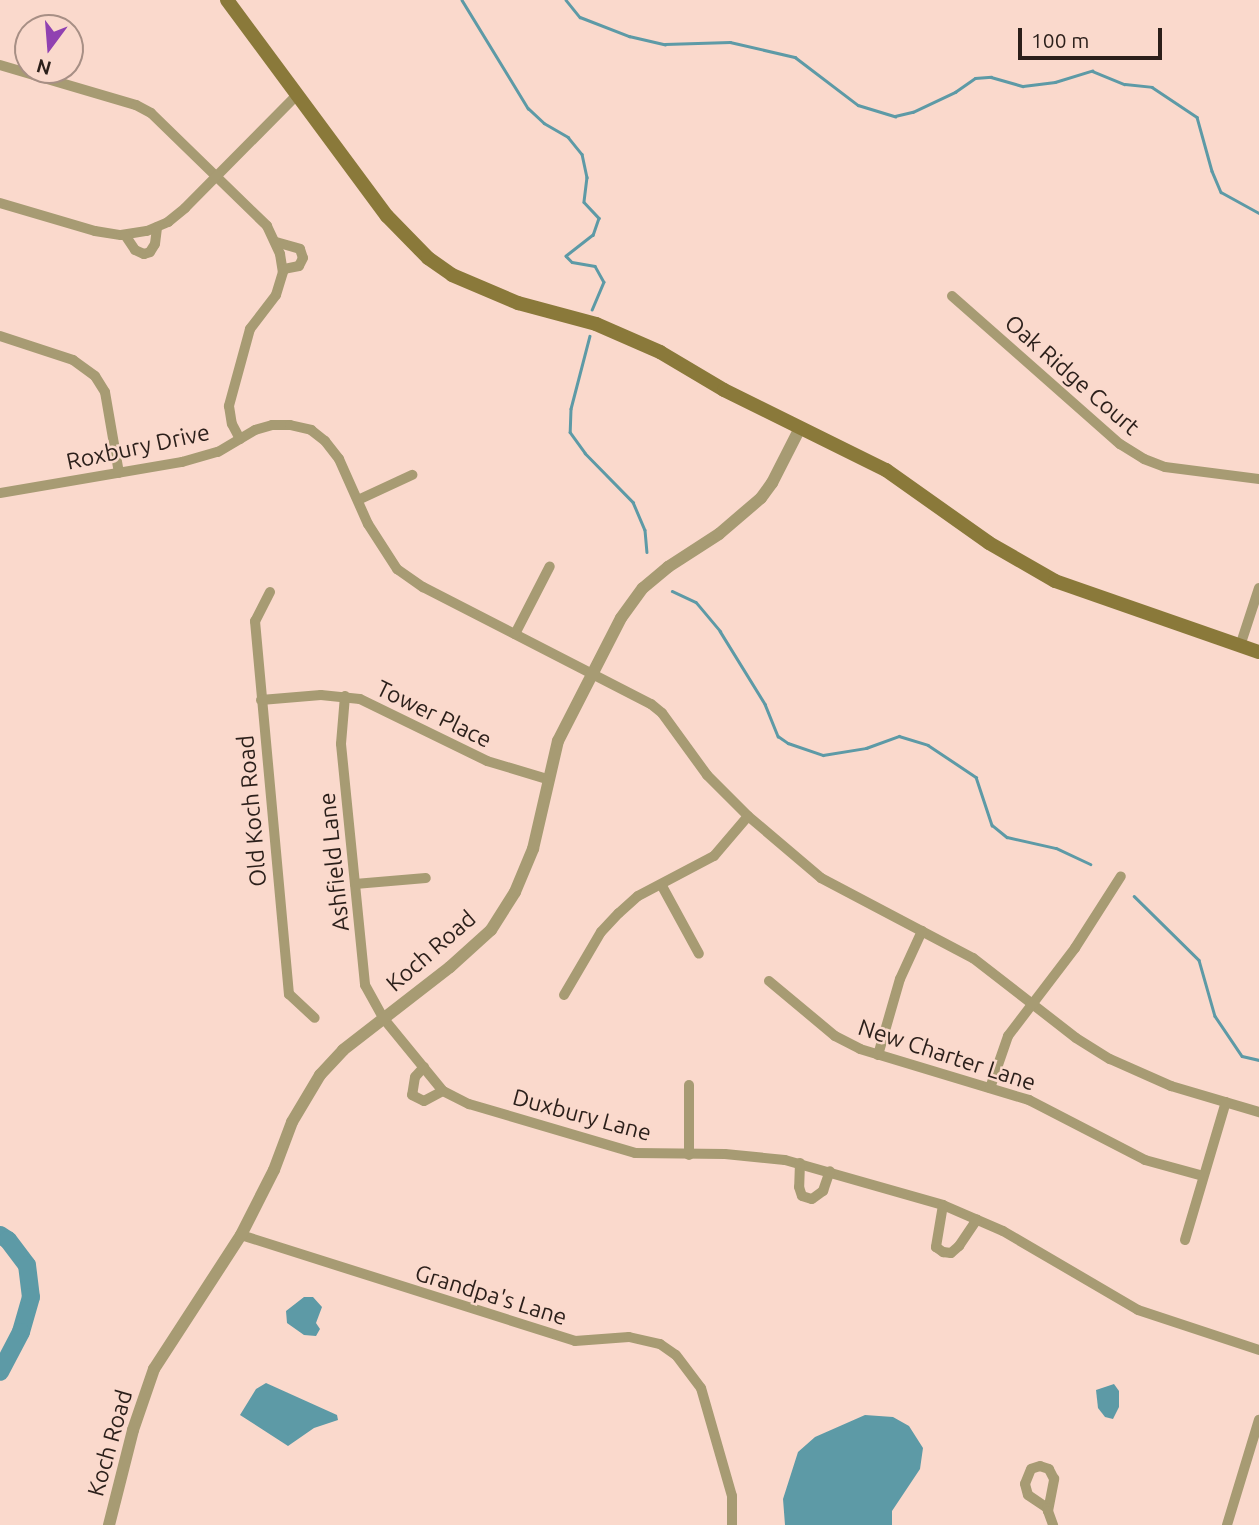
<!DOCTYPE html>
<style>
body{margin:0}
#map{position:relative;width:1259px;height:1525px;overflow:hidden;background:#fad9cc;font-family:Ubuntu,sans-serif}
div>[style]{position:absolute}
.water>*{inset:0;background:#5d9aa6}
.stream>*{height:2.5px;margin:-1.25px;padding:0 1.25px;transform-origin:1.25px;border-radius:1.25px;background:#5d9aa6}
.river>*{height:18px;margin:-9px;padding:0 9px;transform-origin:9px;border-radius:9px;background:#5d9aa6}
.minor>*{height:10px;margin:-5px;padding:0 5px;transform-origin:5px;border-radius:5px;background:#a79b73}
.tertiary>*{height:12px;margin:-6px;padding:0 6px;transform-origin:6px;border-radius:6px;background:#a79b73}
.secondary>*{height:14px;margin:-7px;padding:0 7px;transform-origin:7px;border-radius:7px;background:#8a793a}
span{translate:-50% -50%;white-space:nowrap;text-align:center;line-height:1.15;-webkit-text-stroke:5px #fad9cc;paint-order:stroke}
.street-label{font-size:23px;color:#2b1f1a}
.north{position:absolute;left:14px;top:14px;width:70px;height:70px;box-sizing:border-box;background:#fad9cc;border:2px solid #a78f85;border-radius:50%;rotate:196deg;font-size:19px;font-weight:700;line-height:28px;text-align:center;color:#2b1f1a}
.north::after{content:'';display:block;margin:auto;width:24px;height:32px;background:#9041b1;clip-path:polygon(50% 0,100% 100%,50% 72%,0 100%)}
.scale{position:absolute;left:1018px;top:28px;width:144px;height:32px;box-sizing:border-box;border:4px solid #2b1f1a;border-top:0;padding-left:9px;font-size:21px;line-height:24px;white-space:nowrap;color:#2b1f1a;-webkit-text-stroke:5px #fad9cc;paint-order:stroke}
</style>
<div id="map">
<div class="water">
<div style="clip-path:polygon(304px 1297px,313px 1297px,322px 1307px,316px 1323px,320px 1329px,316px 1336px,304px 1335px,287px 1323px,286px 1311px)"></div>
<div style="clip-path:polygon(266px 1383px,337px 1415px,338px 1420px,314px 1428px,288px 1446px,240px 1415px,256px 1389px)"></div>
<div style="clip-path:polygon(1114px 1384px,1119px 1391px,1119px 1407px,1113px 1419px,1105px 1417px,1098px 1408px,1096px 1390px)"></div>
<div style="clip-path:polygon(865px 1415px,893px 1417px,909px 1426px,923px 1448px,920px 1469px,892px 1511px,892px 1525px,785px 1525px,783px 1499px,798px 1452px,815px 1437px)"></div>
</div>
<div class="stream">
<div style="left:462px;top:0;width:127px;rotate:58.6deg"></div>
<div style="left:528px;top:108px;width:22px;rotate:43deg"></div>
<div style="left:544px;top:123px;width:28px;rotate:30deg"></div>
<div style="left:568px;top:137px;width:22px;rotate:51deg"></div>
<div style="left:582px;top:154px;width:24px;rotate:78deg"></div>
<div style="left:587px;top:177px;width:25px;rotate:97deg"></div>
<div style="left:584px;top:202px;width:22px;rotate:47deg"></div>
<div style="left:599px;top:218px;width:18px;rotate:109deg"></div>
<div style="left:593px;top:235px;width:34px;rotate:142deg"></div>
<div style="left:566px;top:256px;width:8px;rotate:45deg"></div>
<div style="left:572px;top:262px;width:23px;rotate:10deg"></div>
<div style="left:595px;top:266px;width:18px;rotate:61deg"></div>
<div style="left:604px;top:282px;width:30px;rotate:113deg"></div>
<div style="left:566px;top:0;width:22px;rotate:51deg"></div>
<div style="left:580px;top:17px;width:53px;rotate:21.2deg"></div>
<div style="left:629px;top:36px;width:37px;rotate:13deg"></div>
<div style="left:665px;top:44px;width:65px;rotate:-1.8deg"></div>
<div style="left:730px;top:42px;width:67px;rotate:13deg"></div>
<div style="left:795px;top:57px;width:79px;rotate:37.3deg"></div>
<div style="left:858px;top:105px;width:39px;rotate:17deg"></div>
<div style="left:895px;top:116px;width:18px;rotate:-13deg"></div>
<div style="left:913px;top:112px;width:47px;rotate:-25.5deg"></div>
<div style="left:955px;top:92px;width:24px;rotate:-35deg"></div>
<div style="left:975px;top:78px;width:16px;rotate:-4deg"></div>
<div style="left:991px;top:77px;width:33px;rotate:16deg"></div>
<div style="left:1023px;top:86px;width:32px;rotate:-7deg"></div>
<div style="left:1055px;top:82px;width:39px;rotate:-17deg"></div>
<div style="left:1092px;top:71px;width:35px;rotate:22deg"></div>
<div style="left:1125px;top:84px;width:27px;rotate:6deg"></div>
<div style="left:1152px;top:87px;width:54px;rotate:33.7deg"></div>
<div style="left:1197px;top:117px;width:56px;rotate:74.5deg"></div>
<div style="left:1212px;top:171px;width:23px;rotate:67deg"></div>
<div style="left:1221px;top:192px;width:43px;rotate:28.9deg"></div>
<div style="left:590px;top:336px;width:75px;rotate:104.6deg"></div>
<div style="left:571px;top:409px;width:23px;rotate:92deg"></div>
<div style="left:570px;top:432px;width:26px;rotate:54deg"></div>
<div style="left:585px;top:453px;width:69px;rotate:45.6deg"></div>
<div style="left:633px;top:502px;width:30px;rotate:67deg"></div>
<div style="left:645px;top:530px;width:22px;rotate:85deg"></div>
<div style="left:672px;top:591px;width:26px;rotate:25deg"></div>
<div style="left:696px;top:602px;width:38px;rotate:50deg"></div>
<div style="left:720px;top:631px;width:86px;rotate:58.3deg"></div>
<div style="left:765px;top:704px;width:35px;rotate:68deg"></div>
<div style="left:778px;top:736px;width:12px;rotate:35deg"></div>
<div style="left:788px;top:743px;width:37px;rotate:19deg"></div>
<div style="left:823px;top:755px;width:44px;rotate:-9.2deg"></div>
<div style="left:866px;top:748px;width:35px;rotate:-20deg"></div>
<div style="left:899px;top:736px;width:30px;rotate:17deg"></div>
<div style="left:928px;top:745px;width:58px;rotate:33.7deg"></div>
<div style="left:976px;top:777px;width:51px;rotate:71.6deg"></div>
<div style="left:992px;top:825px;width:19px;rotate:39deg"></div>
<div style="left:1007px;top:837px;width:50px;rotate:12.7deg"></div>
<div style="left:1056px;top:848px;width:38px;rotate:25deg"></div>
<div style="left:1134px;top:896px;width:91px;rotate:44.6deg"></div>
<div style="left:1199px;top:960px;width:58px;rotate:74.1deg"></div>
<div style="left:1215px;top:1016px;width:48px;rotate:56deg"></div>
<div style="left:1242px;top:1056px;width:17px;rotate:13deg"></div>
</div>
<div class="river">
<div style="left:0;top:1235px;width:9px;rotate:32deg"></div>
<div style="left:8px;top:1240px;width:31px;rotate:53deg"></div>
<div style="left:27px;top:1265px;width:32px;rotate:83deg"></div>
<div style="left:31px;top:1297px;width:36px;rotate:106deg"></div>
<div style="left:21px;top:1332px;width:45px;rotate:117.7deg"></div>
</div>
<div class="minor">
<div style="left:0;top:65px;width:142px;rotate:16.4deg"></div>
<div style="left:136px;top:105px;width:17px;rotate:28deg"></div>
<div style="left:151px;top:113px;width:162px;rotate:44.2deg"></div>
<div style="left:267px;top:226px;width:31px;rotate:65deg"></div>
<div style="left:280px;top:254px;width:18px;rotate:81deg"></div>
<div style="left:283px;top:272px;width:24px;rotate:107deg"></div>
<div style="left:276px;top:295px;width:43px;rotate:127.4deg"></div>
<div style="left:250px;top:329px;width:80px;rotate:105.3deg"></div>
<div style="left:229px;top:406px;width:18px;rotate:81deg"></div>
<div style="left:232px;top:424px;width:17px;rotate:62deg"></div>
<div style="left:0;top:203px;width:99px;rotate:16.4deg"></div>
<div style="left:95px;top:231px;width:26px;rotate:9deg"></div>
<div style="left:121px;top:235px;width:26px;rotate:-9deg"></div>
<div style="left:147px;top:231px;width:23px;rotate:-23deg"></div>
<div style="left:168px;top:222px;width:22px;rotate:-39deg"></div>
<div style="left:185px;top:208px;width:158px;rotate:-45.3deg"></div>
<div style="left:125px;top:235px;width:18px;rotate:56deg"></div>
<div style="left:135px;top:250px;width:10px;rotate:24deg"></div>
<div style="left:144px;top:254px;width:6px;rotate:-18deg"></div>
<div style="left:150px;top:252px;width:9px;rotate:-58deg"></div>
<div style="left:155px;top:244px;width:17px;rotate:-83deg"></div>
<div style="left:276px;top:242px;width:25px;rotate:16deg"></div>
<div style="left:300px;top:249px;width:9px;rotate:72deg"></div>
<div style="left:303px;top:258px;width:9px;rotate:117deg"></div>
<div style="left:299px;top:266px;width:16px;rotate:169deg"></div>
<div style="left:952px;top:296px;width:224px;rotate:41.4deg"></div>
<div style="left:1120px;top:444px;width:28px;rotate:32deg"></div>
<div style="left:1144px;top:459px;width:22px;rotate:21deg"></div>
<div style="left:1165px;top:467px;width:95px;rotate:7.3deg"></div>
<div style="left:0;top:336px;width:77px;rotate:18.2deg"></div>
<div style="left:73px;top:360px;width:27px;rotate:36deg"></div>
<div style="left:95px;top:376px;width:19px;rotate:58deg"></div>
<div style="left:105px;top:392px;width:82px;rotate:80.2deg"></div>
<div style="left:0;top:493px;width:185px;rotate:-9.7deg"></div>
<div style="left:182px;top:462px;width:37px;rotate:-16deg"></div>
<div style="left:218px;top:452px;width:43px;rotate:-30.7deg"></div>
<div style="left:255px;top:430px;width:18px;rotate:-16deg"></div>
<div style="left:272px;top:425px;width:18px"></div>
<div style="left:290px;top:425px;width:22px;rotate:13deg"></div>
<div style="left:311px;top:430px;width:18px;rotate:38deg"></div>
<div style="left:325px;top:441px;width:23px;rotate:52deg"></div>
<div style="left:339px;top:459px;width:71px;rotate:66deg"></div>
<div style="left:368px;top:524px;width:54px;rotate:57.2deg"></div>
<div style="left:397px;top:569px;width:32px;rotate:35deg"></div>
<div style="left:423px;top:587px;width:256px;rotate:27.2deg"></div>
<div style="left:651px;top:704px;width:14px;rotate:39deg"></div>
<div style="left:662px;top:713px;width:77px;rotate:54deg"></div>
<div style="left:707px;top:775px;width:58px;rotate:45deg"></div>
<div style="left:748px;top:816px;width:96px;rotate:40.3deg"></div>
<div style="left:821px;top:878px;width:172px;rotate:27.8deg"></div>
<div style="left:973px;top:958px;width:130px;rotate:37.8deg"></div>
<div style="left:1076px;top:1038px;width:40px;rotate:32deg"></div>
<div style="left:1110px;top:1059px;width:67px;rotate:23.9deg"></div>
<div style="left:1171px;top:1086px;width:92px;rotate:16.5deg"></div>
<div style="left:358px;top:500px;width:60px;rotate:-24.8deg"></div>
<div style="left:270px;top:592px;width:33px;rotate:117deg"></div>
<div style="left:255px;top:621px;width:375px;rotate:84.8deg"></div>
<div style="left:289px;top:994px;width:35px;rotate:43deg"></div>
<div style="left:515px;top:634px;width:76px;rotate:-62.8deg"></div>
<div style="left:1240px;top:646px;width:61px;rotate:-71.9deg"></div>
<div style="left:345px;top:696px;width:48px;rotate:94.8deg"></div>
<div style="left:341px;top:744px;width:242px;rotate:84.3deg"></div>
<div style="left:365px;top:985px;width:39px;rotate:61deg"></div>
<div style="left:384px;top:1019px;width:93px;rotate:50.7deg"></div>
<div style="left:443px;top:1091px;width:29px;rotate:27deg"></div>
<div style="left:469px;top:1104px;width:173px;rotate:16.4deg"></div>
<div style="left:635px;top:1153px;width:90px;rotate:0.6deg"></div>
<div style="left:725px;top:1154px;width:60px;rotate:5.7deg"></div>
<div style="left:785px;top:1160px;width:164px;rotate:15.9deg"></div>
<div style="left:943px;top:1205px;width:65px;rotate:23.4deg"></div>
<div style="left:1003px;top:1231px;width:156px;rotate:30.3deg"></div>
<div style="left:1138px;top:1310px;width:127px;rotate:18.3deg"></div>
<div style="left:261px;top:700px;width:60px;rotate:-4.8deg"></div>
<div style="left:321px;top:695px;width:39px;rotate:6deg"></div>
<div style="left:360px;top:699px;width:141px;rotate:26deg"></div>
<div style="left:487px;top:761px;width:63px;rotate:16.7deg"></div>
<div style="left:355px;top:884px;width:71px;rotate:-4.8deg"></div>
<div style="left:662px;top:886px;width:77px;rotate:61.4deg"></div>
<div style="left:769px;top:981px;width:86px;rotate:39.8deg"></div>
<div style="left:835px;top:1036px;width:28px;rotate:27deg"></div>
<div style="left:860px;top:1049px;width:177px;rotate:16.8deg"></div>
<div style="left:1029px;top:1100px;width:131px;rotate:27.3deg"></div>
<div style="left:1145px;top:1160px;width:60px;rotate:15.4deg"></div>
<div style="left:564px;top:995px;width:73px;rotate:-59.6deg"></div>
<div style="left:601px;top:932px;width:26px;rotate:-47deg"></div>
<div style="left:619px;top:913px;width:25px;rotate:-42deg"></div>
<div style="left:638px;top:896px;width:86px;rotate:-27.8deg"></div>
<div style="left:714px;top:856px;width:52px;rotate:-49.6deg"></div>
<div style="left:878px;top:1055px;width:79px;rotate:-73.9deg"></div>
<div style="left:900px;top:979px;width:53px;rotate:-65.4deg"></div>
<div style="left:424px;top:1067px;width:13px;rotate:132deg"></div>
<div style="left:415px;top:1077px;width:18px;rotate:99deg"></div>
<div style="left:412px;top:1095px;width:13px;rotate:27deg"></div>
<div style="left:424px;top:1101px;width:21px;rotate:-28deg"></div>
<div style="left:689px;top:1085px;width:70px;rotate:90deg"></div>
<div style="left:990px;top:1088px;width:55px;rotate:-70.9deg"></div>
<div style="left:1008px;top:1036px;width:111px;rotate:-52.7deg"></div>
<div style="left:1075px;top:948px;width:85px;rotate:-57.4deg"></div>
<div style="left:800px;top:1163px;width:24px;rotate:92deg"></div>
<div style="left:799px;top:1187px;width:9px;rotate:72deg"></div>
<div style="left:802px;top:1196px;width:10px;rotate:17deg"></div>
<div style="left:812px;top:1199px;width:14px;rotate:-36deg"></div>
<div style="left:823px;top:1191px;width:21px;rotate:-71deg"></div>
<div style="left:943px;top:1205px;width:43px;rotate:99.5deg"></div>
<div style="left:936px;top:1247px;width:9px;rotate:36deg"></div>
<div style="left:943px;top:1252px;width:8px;rotate:7deg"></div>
<div style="left:951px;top:1253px;width:11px;rotate:-41deg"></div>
<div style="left:959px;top:1246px;width:32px;rotate:-56deg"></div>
<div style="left:241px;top:1235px;width:350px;rotate:17.6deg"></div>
<div style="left:575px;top:1341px;width:54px;rotate:-4.2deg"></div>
<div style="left:629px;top:1337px;width:32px;rotate:13deg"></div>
<div style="left:660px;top:1344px;width:19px;rotate:35deg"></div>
<div style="left:676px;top:1355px;width:41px;rotate:52.9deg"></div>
<div style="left:701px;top:1388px;width:112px;rotate:74deg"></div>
<div style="left:732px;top:1496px;width:29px;rotate:90deg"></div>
<div style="left:1185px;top:1240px;width:144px;rotate:-73.5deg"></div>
<div style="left:1048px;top:1511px;width:33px;rotate:-79deg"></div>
<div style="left:1054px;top:1479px;width:11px;rotate:-117deg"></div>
<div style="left:1049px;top:1469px;width:9px;rotate:-162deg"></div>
<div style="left:1040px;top:1466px;width:9px;rotate:162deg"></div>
<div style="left:1031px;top:1469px;width:16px;rotate:112deg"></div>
<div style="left:1025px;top:1484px;width:11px;rotate:75deg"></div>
<div style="left:1028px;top:1495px;width:23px;rotate:34deg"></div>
<div style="left:1047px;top:1508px;width:3px;rotate:72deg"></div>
<div style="left:1048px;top:1511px;width:15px;rotate:70deg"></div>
<div style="left:1227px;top:1525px;width:110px;rotate:-73.1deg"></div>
</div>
<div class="tertiary">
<div style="left:109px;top:1525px;width:98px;rotate:-75.8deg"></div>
<div style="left:133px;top:1430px;width:65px;rotate:-71deg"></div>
<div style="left:154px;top:1369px;width:160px;rotate:-57deg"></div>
<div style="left:241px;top:1235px;width:73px;rotate:-63.1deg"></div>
<div style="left:274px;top:1170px;width:51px;rotate:-69.4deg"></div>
<div style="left:292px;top:1122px;width:55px;rotate:-59.2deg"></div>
<div style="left:320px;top:1075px;width:34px;rotate:-47deg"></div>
<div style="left:343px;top:1050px;width:135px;rotate:-37.8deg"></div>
<div style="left:450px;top:967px;width:55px;rotate:-42.1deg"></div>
<div style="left:491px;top:930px;width:45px;rotate:-57.7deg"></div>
<div style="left:515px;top:892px;width:47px;rotate:-67.3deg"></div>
<div style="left:533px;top:849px;width:111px;rotate:-77deg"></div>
<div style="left:558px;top:741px;width:138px;rotate:-62.9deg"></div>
<div style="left:621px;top:618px;width:37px;rotate:-54deg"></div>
<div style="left:643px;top:588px;width:33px;rotate:-40deg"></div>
<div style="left:668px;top:567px;width:61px;rotate:-32.9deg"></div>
<div style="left:719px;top:534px;width:55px;rotate:-40.6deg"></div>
<div style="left:761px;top:498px;width:19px;rotate:-54deg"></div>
<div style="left:772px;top:483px;width:62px;rotate:-63deg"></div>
</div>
<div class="secondary">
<div style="left:227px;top:0;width:269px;rotate:53.5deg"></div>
<div style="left:387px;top:216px;width:59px;rotate:45.7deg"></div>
<div style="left:428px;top:258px;width:29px;rotate:35deg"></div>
<div style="left:452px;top:275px;width:72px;rotate:23deg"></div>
<div style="left:518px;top:303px;width:81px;rotate:15.1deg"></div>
<div style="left:596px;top:324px;width:70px;rotate:23.6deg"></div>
<div style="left:660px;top:352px;width:74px;rotate:30.7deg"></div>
<div style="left:724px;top:390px;width:181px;rotate:26.3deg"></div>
<div style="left:886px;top:470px;width:126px;rotate:35.3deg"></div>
<div style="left:989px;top:543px;width:76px;rotate:29.9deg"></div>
<div style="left:1055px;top:581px;width:216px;rotate:19.2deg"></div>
</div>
<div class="street-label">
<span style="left:1072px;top:375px;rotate:41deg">Oak Ridge Court</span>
<span style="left:138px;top:447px;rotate:-12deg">Roxbury Drive</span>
<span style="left:434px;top:714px;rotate:26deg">Tower Place</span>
<span style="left:252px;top:811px;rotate:-95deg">Old Koch Road</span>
<span style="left:334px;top:862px;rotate:-96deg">Ashfield Lane</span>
<span style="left:431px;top:951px;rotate:-41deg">Koch Road</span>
<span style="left:947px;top:1055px;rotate:18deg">New Charter Lane</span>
<span style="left:582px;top:1115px;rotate:15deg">Duxbury Lane</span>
<span style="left:491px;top:1295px;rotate:17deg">Grandpa's Lane</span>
<span style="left:110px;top:1443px;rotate:-74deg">Koch Road</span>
</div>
<div class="north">N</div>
<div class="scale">100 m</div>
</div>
